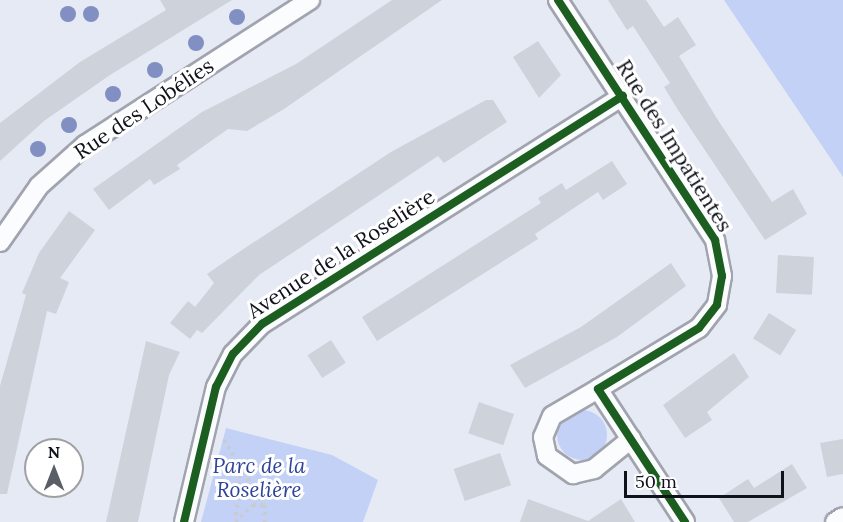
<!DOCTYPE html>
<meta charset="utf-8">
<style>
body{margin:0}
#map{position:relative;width:843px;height:522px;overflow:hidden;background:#e6eaf5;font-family:Lora,serif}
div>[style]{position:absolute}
.green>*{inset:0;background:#c4d1f7}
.round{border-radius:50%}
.building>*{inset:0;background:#ced2db;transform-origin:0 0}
.path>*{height:4px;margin-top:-2px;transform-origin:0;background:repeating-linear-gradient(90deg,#cacbce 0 3px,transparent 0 7.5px)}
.roads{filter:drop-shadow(2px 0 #a1a4ae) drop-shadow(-2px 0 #a1a4ae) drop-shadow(0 2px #a1a4ae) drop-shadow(0 -2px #a1a4ae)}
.minor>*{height:18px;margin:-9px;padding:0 9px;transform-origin:9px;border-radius:9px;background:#fbfcfe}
.cycleway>*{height:8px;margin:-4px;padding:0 4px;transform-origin:4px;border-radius:4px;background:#1b5e20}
.trees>*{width:16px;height:16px;margin:-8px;border-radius:50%;background:#818fc2}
span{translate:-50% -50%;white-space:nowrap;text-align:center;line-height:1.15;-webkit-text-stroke:6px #fff;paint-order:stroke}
.street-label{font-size:21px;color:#0f121a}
.park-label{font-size:21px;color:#2e4498;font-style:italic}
.north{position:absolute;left:24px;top:438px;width:60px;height:60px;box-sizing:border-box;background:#fff;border:2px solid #9fa0a3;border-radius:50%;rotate:0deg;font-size:16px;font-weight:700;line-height:24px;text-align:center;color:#0f121a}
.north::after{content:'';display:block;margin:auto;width:21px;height:27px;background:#5a5e67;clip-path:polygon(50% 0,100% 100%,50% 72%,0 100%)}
.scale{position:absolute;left:624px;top:471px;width:160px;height:27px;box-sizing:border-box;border:3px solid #0f121a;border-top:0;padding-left:8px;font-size:18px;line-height:21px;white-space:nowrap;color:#0f121a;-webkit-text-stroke:4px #fff;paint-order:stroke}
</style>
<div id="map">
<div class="green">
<div style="clip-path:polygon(724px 0,843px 0,843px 177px)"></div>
<div class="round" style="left:557px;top:410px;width:50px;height:50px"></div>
<div style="clip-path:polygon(226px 428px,332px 455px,378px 480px,363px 522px,201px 522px)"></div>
</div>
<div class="building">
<div style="clip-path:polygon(160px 0,232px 0,110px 75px,44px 121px,0 161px,0 123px,80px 62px,166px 10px)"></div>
<div style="clip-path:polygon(392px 0,442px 0,284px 109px,247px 131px,228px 129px,177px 165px,180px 169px,154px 185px,150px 179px,109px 210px,93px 189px,202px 112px,296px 64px)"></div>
<div style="clip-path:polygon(608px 0,646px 0,664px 27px,678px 17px,696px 45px,679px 56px,716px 117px,772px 202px,793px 189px,807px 214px,765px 240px,678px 110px,664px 87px,670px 83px,633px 26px,627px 30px)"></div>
<div style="clip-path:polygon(538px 41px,561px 75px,539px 98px,513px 57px)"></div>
<div style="clip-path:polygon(486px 100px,493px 100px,507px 122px,444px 163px,438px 156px,259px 275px,202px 333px,197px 330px,190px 339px,170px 323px,188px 301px,195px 307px,214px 283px,207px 274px,236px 254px,391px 152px)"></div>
<div style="clip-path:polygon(612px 161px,627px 184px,603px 200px,598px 192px,535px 234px,538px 239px,377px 341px,362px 317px,541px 203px,538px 198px,562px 183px,566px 190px)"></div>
<div style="clip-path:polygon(69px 211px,95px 230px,60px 278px,69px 282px,56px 314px,47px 311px,7px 494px,0 494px,0 386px,26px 295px,22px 293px,39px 253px)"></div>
<div style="left:778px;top:255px;width:36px;height:38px;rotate:3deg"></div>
<div style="clip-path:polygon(671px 263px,686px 286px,617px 337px,525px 388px,510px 365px,581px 327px)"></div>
<div style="left:769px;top:313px;width:32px;height:30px;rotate:32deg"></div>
<div style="left:331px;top:340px;width:27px;height:28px;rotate:57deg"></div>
<div style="clip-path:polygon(146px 341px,180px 352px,169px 375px,138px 522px,106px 522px)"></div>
<div style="clip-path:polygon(734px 353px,749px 377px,707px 412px,712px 420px,685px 438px,663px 405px)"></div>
<div style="left:479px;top:402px;width:37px;height:33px;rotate:19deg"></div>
<div style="clip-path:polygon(843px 439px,843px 474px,827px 477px,820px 443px)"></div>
<div style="left:500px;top:453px;width:34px;height:49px;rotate:71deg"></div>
<div style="clip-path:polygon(792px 464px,807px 488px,748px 522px,734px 522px,719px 498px,748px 479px,754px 488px)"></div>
<div style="clip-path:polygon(528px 499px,588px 521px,621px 499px,635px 522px,520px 522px)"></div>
</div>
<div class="path">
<div style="left:224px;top:440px;width:76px;rotate:58.4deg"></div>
<div style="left:236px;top:515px;width:48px;rotate:-85.2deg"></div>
<div style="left:235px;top:522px;width:25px;rotate:-43deg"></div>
<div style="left:253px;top:505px;width:11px"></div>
<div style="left:264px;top:505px;width:17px;rotate:87deg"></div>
</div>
<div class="roads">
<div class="minor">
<div style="left:558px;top:0;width:287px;rotate:56.8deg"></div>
<div style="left:715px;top:240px;width:37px;rotate:79deg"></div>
<div style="left:722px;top:276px;width:29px;rotate:100deg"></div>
<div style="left:717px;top:305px;width:29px;rotate:128deg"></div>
<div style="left:699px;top:328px;width:118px;rotate:148.9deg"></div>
<div style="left:598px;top:389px;width:159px;rotate:56.8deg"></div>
<div style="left:0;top:242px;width:68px;rotate:-55.1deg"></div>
<div style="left:39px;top:186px;width:62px;rotate:-41.7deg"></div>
<div style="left:85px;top:145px;width:268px;rotate:-32.8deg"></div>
<div style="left:598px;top:389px;width:53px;rotate:149.6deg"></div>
<div style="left:552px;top:416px;width:23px;rotate:113deg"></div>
<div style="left:543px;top:437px;width:19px;rotate:78deg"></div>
<div style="left:547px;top:456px;width:32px;rotate:35deg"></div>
<div style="left:573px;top:474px;width:22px;rotate:-13deg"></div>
<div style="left:594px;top:469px;width:48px;rotate:-39deg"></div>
<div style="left:184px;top:522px;width:139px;rotate:-76.7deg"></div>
<div style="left:216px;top:387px;width:37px;rotate:-63deg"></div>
<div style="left:233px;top:354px;width:42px;rotate:-46deg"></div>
<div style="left:262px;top:324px;width:427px;rotate:-32.3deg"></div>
<div style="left:835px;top:522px;width:9px;rotate:-32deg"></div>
</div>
</div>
<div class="cycleway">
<div style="left:558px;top:0;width:287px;rotate:56.8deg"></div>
<div style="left:715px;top:240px;width:37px;rotate:79deg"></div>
<div style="left:722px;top:276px;width:29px;rotate:100deg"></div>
<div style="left:717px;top:305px;width:29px;rotate:128deg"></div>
<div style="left:699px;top:328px;width:118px;rotate:148.9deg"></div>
<div style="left:598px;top:389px;width:159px;rotate:56.8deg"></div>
<div style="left:184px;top:522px;width:139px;rotate:-76.7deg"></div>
<div style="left:216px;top:387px;width:37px;rotate:-63deg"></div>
<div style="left:233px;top:354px;width:42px;rotate:-46deg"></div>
<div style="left:262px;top:324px;width:427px;rotate:-32.3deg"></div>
</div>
<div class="trees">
<div style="left:68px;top:14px"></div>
<div style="left:91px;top:14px"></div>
<div style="left:237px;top:17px"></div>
<div style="left:196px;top:43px"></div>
<div style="left:155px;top:70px"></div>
<div style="left:113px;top:94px"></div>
<div style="left:69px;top:125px"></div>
<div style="left:38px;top:149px"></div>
</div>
<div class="street-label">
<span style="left:144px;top:109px;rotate:-34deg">Rue des Lobélies</span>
<span style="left:674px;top:146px;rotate:58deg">Rue des Impatientes</span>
<span style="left:341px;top:254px;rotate:-33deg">Avenue de la Roselière</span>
</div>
<div class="park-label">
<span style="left:259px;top:478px">Parc de la<br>Roselière</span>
</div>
<div class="north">N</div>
<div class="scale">50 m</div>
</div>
